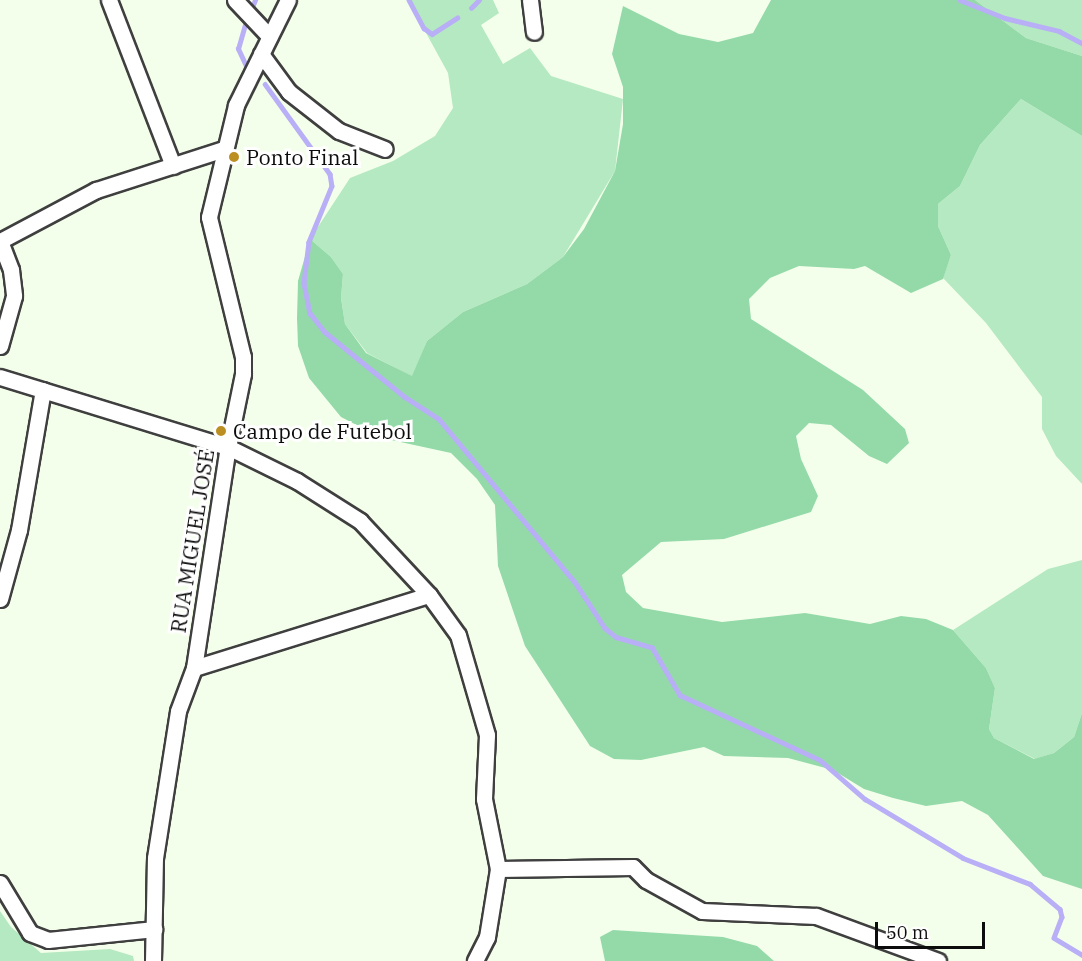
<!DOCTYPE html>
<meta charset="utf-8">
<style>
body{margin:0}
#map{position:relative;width:1082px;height:961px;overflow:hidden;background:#f4ffeb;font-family:"IBM Plex Serif",serif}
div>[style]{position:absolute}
.green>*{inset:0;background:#b5e9c1}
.forest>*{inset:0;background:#94daa9}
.stream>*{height:4.5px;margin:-2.25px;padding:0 2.25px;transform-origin:2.25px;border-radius:2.25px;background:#b8aff6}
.roads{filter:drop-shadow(2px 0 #3f3f3f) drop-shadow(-2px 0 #3f3f3f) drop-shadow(0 2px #3f3f3f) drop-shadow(0 -2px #3f3f3f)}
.street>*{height:15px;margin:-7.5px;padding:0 7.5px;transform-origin:7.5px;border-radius:7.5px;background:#fff}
.dots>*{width:16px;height:16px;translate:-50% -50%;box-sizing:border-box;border:3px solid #fff;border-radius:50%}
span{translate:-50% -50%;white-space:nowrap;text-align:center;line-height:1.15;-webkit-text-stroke:6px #fff;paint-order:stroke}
.poi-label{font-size:21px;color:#0c0c0c}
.left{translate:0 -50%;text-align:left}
.street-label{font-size:21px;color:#0c0c0c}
.scale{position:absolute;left:875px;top:922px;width:110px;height:27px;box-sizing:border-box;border:3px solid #0c0c0c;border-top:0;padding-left:8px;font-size:18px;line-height:21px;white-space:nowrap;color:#0c0c0c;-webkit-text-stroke:4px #fff;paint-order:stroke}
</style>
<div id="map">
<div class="green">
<div style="clip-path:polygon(408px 0,493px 0,499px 13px,481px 25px,503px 64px,530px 48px,551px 76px,623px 99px,615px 171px,563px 257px,527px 284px,463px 312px,427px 341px,413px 377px,367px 353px,345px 324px,341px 298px,343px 274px,331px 257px,310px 239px,350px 178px,393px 161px,435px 136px,453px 108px,448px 73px)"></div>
<div style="clip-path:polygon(975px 0,1082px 0,1082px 56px,1026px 38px)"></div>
<div style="clip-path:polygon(1021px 99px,1082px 136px,1082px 484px,1056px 456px,1042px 429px,1042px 397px,986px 323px,943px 278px,951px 255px,938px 226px,938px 204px,960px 186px,980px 145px)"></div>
<div style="clip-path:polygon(1082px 560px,1082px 713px,1074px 737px,1054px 753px,1035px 759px,994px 738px,989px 729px,995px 688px,986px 668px,953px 630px,1048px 569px)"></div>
<div style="clip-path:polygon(0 911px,11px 927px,41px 953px,110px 949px,133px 956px,134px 961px,0 961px)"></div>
</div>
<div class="forest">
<div style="clip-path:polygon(771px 0,975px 0,1026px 38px,1082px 56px,1082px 136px,1021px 99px,980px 145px,960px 186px,938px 204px,938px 226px,951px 255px,943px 279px,911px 293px,865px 266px,854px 269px,799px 266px,770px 278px,749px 299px,751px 319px,863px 390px,905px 429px,909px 443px,887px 464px,869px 456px,831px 425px,809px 423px,796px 436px,801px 459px,818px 496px,811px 512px,724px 539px,661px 542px,622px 575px,626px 592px,643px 608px,722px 622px,805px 613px,870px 624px,901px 616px,926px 619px,953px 630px,986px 668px,995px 688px,989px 729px,994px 738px,1034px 759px,1054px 753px,1074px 737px,1082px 713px,1082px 889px,1043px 876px,988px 815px,962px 801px,926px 806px,893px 798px,864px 789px,833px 770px,788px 758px,724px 756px,704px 747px,641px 760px,614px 759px,590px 746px,525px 646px,498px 566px,495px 505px,477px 479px,451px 453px,382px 438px,341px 417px,309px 378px,298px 346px,297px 318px,298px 281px,310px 239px,331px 257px,343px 274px,341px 298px,345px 324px,366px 353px,412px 376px,427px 341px,463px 312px,527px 284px,563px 257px,584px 229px,615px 171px,623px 124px,623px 87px,612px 54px,623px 6px,679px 34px,718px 42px,753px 33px)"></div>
<div style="clip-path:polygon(613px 930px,723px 937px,757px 946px,774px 961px,605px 961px,600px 937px)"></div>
</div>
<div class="stream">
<div style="left:409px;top:0;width:32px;rotate:62deg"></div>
<div style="left:424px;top:28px;width:10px;rotate:37deg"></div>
<div style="left:432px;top:34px;width:30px;rotate:-33deg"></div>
<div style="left:960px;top:0;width:48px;rotate:21.8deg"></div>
<div style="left:1005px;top:18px;width:56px;rotate:13.5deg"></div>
<div style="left:1059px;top:31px;width:26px;rotate:28deg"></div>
<div style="left:471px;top:8px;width:11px;rotate:-45deg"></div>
<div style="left:251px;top:10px;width:11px;rotate:-68deg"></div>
<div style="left:246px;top:66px;width:19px;rotate:-115deg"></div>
<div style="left:238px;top:49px;width:32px;rotate:-74deg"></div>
<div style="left:265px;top:84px;width:111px;rotate:54.2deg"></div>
<div style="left:330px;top:174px;width:12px;rotate:81deg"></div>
<div style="left:332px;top:186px;width:61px;rotate:112.3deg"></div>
<div style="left:309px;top:242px;width:41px;rotate:97deg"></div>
<div style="left:304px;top:283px;width:31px;rotate:79deg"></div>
<div style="left:310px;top:313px;width:24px;rotate:52deg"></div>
<div style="left:325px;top:332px;width:103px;rotate:39.1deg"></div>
<div style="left:405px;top:397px;width:40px;rotate:32.9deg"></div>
<div style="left:439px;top:419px;width:212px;rotate:50.2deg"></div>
<div style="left:575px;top:582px;width:55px;rotate:56.9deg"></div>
<div style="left:605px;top:628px;width:14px;rotate:39deg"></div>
<div style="left:616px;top:637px;width:37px;rotate:16deg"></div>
<div style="left:652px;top:647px;width:56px;rotate:59.7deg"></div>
<div style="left:680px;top:695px;width:154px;rotate:24.9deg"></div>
<div style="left:820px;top:760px;width:60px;rotate:40.9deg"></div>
<div style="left:865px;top:799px;width:114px;rotate:31deg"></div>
<div style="left:963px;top:858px;width:72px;rotate:21.2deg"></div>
<div style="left:1030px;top:884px;width:39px;rotate:40deg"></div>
<div style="left:1060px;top:909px;width:8px;rotate:76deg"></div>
<div style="left:1062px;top:917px;width:22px;rotate:111deg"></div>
<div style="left:1054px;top:938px;width:33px;rotate:31deg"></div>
</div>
<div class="roads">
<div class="street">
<div style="left:109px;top:0;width:178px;rotate:68.9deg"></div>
<div style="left:235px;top:0;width:50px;rotate:46.6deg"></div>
<div style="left:530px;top:0;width:32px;rotate:83deg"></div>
<div style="left:261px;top:54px;width:47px;rotate:53.6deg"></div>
<div style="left:289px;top:92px;width:63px;rotate:38deg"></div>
<div style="left:339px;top:131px;width:49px;rotate:21.4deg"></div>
<div style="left:0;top:241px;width:109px;rotate:-28deg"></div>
<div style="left:96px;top:190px;width:134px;rotate:-17.8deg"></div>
<div style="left:0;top:241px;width:31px;rotate:69deg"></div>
<div style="left:11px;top:270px;width:26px;rotate:83deg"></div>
<div style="left:14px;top:296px;width:52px;rotate:105.6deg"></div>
<div style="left:0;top:377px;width:239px;rotate:17.1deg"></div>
<div style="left:228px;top:447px;width:77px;rotate:26.2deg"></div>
<div style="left:297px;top:481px;width:75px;rotate:32.4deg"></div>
<div style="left:360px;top:521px;width:101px;rotate:47deg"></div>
<div style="left:429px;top:595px;width:49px;rotate:54.1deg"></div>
<div style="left:458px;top:635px;width:104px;rotate:73.8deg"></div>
<div style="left:487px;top:735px;width:64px;rotate:92.7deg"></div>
<div style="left:484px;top:799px;width:71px;rotate:78.7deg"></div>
<div style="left:498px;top:869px;width:69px;rotate:99.2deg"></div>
<div style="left:487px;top:937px;width:27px;rotate:117deg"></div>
<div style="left:0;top:599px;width:72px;rotate:-74.6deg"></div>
<div style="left:19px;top:530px;width:142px;rotate:-80.3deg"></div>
<div style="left:194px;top:668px;width:246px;rotate:-17.3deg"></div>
<div style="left:498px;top:869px;width:135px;rotate:-0.8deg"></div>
<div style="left:633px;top:867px;width:18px;rotate:45deg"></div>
<div style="left:646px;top:880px;width:64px;rotate:29deg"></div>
<div style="left:702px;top:911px;width:114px;rotate:2.5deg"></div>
<div style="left:816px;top:916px;width:130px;rotate:20.2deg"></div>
<div style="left:0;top:883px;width:58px;rotate:59deg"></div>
<div style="left:30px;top:933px;width:19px;rotate:21deg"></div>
<div style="left:48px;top:940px;width:107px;rotate:-5.9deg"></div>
<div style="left:153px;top:961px;width:103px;rotate:-88.9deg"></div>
<div style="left:155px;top:858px;width:149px;rotate:-81.1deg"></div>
<div style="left:178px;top:711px;width:46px;rotate:-69.6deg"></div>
<div style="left:194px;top:668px;width:224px;rotate:-81.3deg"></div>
<div style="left:228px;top:447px;width:75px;rotate:-78.4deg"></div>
<div style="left:243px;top:374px;width:17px;rotate:-90deg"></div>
<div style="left:243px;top:357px;width:144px;rotate:-103.7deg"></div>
<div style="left:209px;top:217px;width:115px;rotate:-76.4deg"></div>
<div style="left:236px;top:105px;width:117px;rotate:-63.7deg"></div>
</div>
</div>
<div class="dots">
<div style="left:234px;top:157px;background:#bc8f23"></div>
<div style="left:221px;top:431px;background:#bc8f23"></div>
</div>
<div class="poi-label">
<span class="left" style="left:246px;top:157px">Ponto Final</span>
<span class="left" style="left:233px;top:431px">Campo de Futebol</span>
</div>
<div class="street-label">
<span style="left:192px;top:541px;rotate:-81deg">RUA MIGUEL JOSÉ</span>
</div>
<div class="scale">50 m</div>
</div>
